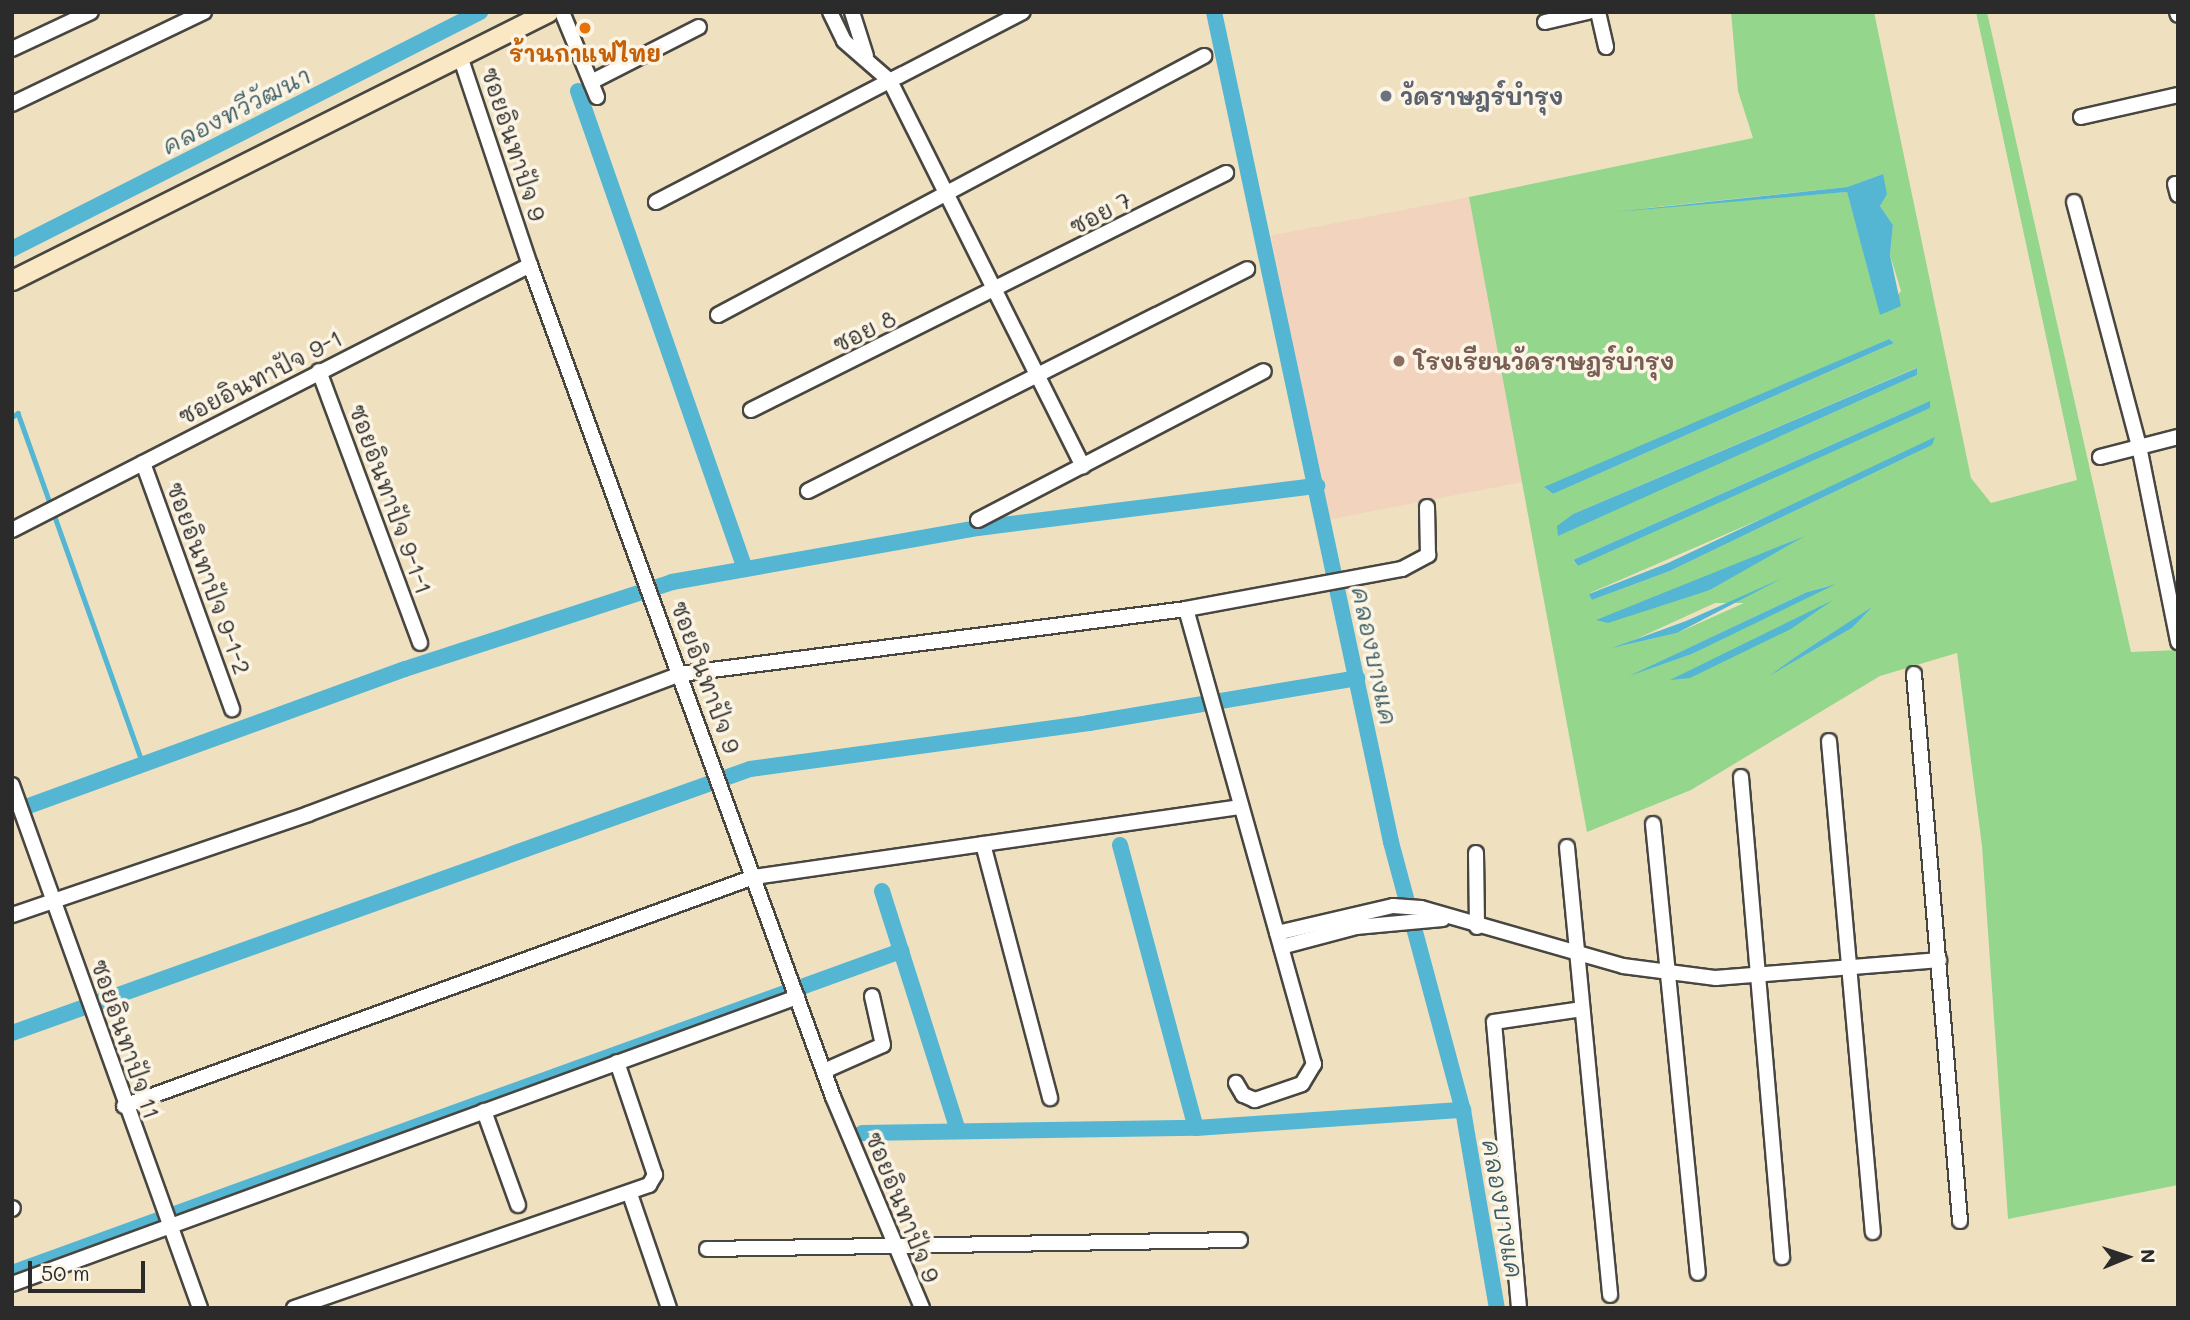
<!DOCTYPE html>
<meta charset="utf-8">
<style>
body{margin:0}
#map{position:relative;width:2190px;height:1320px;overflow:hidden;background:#efe1c0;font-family:Mali,"Playpen Sans Thai",sans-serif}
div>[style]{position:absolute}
.built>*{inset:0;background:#f2d4be;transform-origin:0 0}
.green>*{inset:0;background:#95d68d}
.water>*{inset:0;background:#54b6d2}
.stream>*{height:4.5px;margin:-2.25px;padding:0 2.25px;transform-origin:2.25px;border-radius:2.25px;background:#54b6d2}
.canal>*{height:16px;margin:-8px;padding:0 8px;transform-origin:8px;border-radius:8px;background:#54b6d2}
.roads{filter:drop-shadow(2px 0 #484641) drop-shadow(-2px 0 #484641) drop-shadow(0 2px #484641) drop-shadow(0 -2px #484641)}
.minor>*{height:14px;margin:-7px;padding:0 7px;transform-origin:7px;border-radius:7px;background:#fff}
.secondary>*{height:19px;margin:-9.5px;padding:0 9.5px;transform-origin:9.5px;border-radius:9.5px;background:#fae7c3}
.dots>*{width:19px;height:19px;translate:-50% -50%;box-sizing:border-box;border:4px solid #fcf5e5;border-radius:50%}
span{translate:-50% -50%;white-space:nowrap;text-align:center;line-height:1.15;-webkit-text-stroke:7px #fcf5e5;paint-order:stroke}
.food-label{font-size:23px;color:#c56008;font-weight:700}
.worship-label{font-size:23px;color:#5b616d;font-weight:700}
.left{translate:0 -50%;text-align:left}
.street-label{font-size:23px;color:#2b2b2b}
.education-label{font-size:23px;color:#785e54;font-weight:700}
.water-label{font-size:24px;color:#395c65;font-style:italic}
.frame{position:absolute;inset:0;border:14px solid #2b2b2b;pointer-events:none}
.north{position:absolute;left:2092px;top:1222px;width:70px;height:70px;-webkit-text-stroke:5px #fcf5e5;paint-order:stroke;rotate:88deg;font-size:19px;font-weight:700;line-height:28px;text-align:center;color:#2b2b2b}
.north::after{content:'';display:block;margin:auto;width:24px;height:32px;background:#2b2b2b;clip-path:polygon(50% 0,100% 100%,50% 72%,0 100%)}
.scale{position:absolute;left:28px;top:1261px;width:117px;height:32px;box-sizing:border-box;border:4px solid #2b2b2b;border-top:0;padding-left:9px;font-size:21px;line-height:24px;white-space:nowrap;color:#2b2b2b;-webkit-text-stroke:5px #fcf5e5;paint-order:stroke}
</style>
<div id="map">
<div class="built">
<div style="left:1469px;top:197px;width:290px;height:202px;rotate:79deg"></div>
</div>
<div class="green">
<div style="clip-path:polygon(evenodd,1731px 12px,1874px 12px,1971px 478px,1991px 503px,2077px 480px,1976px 12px,1987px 12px,2131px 652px,2178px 650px,2178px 1185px,2008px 1219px,1982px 846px,1957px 653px,1880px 676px,1691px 790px,1587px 832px,1469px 197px,1753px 138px,1738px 91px,1731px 12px,1883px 174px,1880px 206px,1893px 225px,1890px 255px,1901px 291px,1881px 315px,1847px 192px,1638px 209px,1847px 187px,1883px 174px,1731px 12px,1889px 339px,1894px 343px,1553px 494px,1545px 488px,1889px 339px,1731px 12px,1916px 368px,1917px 375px,1558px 535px,1558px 526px,1573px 514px,1916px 368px,1731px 12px,1930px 401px,1578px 566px,1573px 561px,1573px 560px,1930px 401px,1731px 12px,1932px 445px,1670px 571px,1592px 600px,1590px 593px,1932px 445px,1731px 12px,1800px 538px,1710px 590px,1597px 619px,1651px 603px,1800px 538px,1731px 12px,1831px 585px,1692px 654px,1636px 673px,1807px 592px,1831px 585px,1731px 12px,1715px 603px,1744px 603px,1677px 633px,1621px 646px,1715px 603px,1731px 12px,1868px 610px,1852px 628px,1779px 670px,1804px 651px,1868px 610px)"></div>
</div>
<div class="water">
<div style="clip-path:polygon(1883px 174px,1887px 194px,1880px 206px,1893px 225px,1890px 255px,1901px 306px,1880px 315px,1847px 192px,1614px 212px,1847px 187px)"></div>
<div style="clip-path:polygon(1889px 339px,1894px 343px,1553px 494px,1544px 487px)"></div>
<div style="clip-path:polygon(1917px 368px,1917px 375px,1558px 536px,1557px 526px,1573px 514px)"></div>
<div style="clip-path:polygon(1930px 401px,1930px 408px,1578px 566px,1573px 560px)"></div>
<div style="clip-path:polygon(1935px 437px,1932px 445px,1670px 571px,1592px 600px,1589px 594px,1668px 563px)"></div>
<div style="clip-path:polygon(1805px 536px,1710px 590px,1608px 623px,1596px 620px)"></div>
<div style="clip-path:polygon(1783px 578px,1677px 633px,1612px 648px,1686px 621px)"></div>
<div style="clip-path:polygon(1836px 584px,1692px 654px,1629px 676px,1807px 592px)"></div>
<div style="clip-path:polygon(1833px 600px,1791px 629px,1690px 678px,1670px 680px)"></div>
<div style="clip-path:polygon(1872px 607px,1852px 628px,1769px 676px,1804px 651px)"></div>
</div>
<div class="stream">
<div style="left:12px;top:417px;width:7px;rotate:-34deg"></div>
<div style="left:18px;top:413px;width:374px;rotate:70.4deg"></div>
</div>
<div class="canal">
<div style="left:1214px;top:12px;width:849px;rotate:77.96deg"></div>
<div style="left:1391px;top:842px;width:278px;rotate:75deg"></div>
<div style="left:1463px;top:1110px;width:201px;rotate:80.3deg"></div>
<div style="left:578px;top:91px;width:506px;rotate:70.74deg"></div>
<div style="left:12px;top:249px;width:525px;rotate:-26.86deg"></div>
<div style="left:12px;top:812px;width:418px;rotate:-20deg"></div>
<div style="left:405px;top:669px;width:281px;rotate:-18deg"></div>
<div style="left:672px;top:582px;width:311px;rotate:-10deg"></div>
<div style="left:978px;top:528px;width:342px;rotate:-7.1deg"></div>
<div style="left:1120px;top:845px;width:293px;rotate:75deg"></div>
<div style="left:882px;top:891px;width:249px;rotate:72.4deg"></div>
<div style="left:12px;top:1033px;width:784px;rotate:-19.68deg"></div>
<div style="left:750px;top:769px;width:342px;rotate:-7.7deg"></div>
<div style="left:1089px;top:723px;width:272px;rotate:-9.5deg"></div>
<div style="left:862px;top:1133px;width:334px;rotate:-0.9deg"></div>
<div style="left:1196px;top:1128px;width:268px;rotate:-3.9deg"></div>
<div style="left:12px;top:1273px;width:946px;rotate:-19.91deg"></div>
</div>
<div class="roads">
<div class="minor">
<div style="left:562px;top:12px;width:92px;rotate:67.6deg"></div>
<div style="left:830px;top:12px;width:32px;rotate:64deg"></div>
<div style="left:844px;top:41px;width:61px;rotate:41deg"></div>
<div style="left:890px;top:81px;width:431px;rotate:63.4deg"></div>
<div style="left:852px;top:12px;width:46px;rotate:72.3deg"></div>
<div style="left:1598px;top:12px;width:36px;rotate:77deg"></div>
<div style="left:2177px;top:12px;width:3px;rotate:72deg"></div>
<div style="left:1545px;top:22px;width:44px;rotate:-13.1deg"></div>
<div style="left:12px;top:49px;width:87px;rotate:-25.1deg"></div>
<div style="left:460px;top:56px;width:220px;rotate:71.5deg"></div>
<div style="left:530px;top:265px;width:885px;rotate:69.99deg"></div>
<div style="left:833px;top:1097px;width:229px;rotate:67.1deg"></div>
<div style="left:591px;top:82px;width:121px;rotate:-27deg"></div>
<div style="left:12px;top:104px;width:213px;rotate:-25.6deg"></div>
<div style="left:2081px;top:117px;width:99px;rotate:-12.8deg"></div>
<div style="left:2175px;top:184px;width:11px;rotate:75deg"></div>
<div style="left:656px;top:202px;width:413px;rotate:-27.4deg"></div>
<div style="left:2074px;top:202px;width:253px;rotate:75.1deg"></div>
<div style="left:2139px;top:446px;width:200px;rotate:78.7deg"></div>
<div style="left:718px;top:315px;width:551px;rotate:-28.05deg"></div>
<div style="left:319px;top:371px;width:290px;rotate:69.6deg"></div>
<div style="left:751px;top:410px;width:531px;rotate:-26.52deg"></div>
<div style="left:2100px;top:457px;width:81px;rotate:-14.4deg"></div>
<div style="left:143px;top:463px;width:262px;rotate:70.1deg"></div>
<div style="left:808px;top:491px;width:492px;rotate:-26.8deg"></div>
<div style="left:978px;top:520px;width:322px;rotate:-27.5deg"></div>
<div style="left:12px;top:530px;width:582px;rotate:-27.09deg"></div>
<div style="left:1186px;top:609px;width:473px;rotate:74.3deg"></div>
<div style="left:1314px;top:1064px;width:23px;rotate:121deg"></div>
<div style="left:1302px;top:1084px;width:50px;rotate:161.2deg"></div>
<div style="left:1255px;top:1100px;width:13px;rotate:-157deg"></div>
<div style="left:1243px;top:1095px;width:14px;rotate:-120deg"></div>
<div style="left:1914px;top:674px;width:549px;rotate:85.19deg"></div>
<div style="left:1829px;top:741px;width:493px;rotate:84.9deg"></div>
<div style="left:1741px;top:777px;width:482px;rotate:85.1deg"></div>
<div style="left:12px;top:785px;width:556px;rotate:70.23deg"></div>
<div style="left:1653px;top:824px;width:451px;rotate:84.3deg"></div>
<div style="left:983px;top:844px;width:263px;rotate:75.2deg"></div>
<div style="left:1567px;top:847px;width:450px;rotate:84.5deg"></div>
<div style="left:1476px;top:853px;width:74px;rotate:89.2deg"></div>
<div style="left:12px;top:915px;width:313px;rotate:-18.8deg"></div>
<div style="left:308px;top:814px;width:398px;rotate:-20.6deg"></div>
<div style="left:681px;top:674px;width:509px;rotate:-7.33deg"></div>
<div style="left:1186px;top:609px;width:220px;rotate:-10.5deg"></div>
<div style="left:1402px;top:569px;width:30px;rotate:-28deg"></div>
<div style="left:1428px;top:555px;width:48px;rotate:-91.2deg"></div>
<div style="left:1277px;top:933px;width:119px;rotate:-13.1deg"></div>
<div style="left:1393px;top:906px;width:28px;rotate:4deg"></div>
<div style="left:1421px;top:908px;width:210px;rotate:16deg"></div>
<div style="left:1623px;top:966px;width:94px;rotate:7.4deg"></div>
<div style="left:1716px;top:978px;width:224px;rotate:-4.6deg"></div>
<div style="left:1281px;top:947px;width:78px;rotate:-14.9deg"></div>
<div style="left:1356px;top:927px;width:87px;rotate:-5.3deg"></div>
<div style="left:824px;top:1071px;width:64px;rotate:-23.8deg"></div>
<div style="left:883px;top:1045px;width:50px;rotate:-102.7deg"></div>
<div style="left:124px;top:1106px;width:670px;rotate:-19.98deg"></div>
<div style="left:754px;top:877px;width:492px;rotate:-8.2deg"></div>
<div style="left:484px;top:1111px;width:100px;rotate:70.1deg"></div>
<div style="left:630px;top:1194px;width:120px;rotate:71.1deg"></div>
<div style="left:12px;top:1209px;width:1px;rotate:-45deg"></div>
<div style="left:707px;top:1249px;width:533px;rotate:-0.97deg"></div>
<div style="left:12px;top:1284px;width:836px;rotate:-20.08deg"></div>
<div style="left:294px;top:1308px;width:376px;rotate:-19.1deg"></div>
<div style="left:649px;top:1185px;width:12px;rotate:-59deg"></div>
<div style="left:655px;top:1175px;width:119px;rotate:-108.6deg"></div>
<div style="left:1519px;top:1308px;width:287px;rotate:-95deg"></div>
<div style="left:1494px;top:1022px;width:89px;rotate:-8.4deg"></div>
</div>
<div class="secondary">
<div style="left:12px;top:280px;width:599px;rotate:-26.57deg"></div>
</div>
</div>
<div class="dots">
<div style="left:585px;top:28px;background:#e8710a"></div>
<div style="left:1386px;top:96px;background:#6b7280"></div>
<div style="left:1399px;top:361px;background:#8d6e63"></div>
</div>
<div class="food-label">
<span style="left:585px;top:53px">ร้านกาแฟไทย</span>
</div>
<div class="worship-label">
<span class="left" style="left:1400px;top:96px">วัดราษฎร์บำรุง</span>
</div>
<div class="street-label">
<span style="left:514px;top:144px;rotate:72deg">ซอยอินทาปัจ 9</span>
<span style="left:1100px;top:213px;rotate:-27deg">ซอย 7</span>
<span style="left:864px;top:331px;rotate:-26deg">ซอย 8</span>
<span style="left:260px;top:377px;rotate:-27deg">ซอยอินทาปัจ 9-1</span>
<span style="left:391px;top:499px;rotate:70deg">ซอยอินทาปัจ 9-1-1</span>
<span style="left:209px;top:578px;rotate:70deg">ซอยอินทาปัจ 9-1-2</span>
<span style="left:706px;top:677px;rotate:70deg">ซอยอินทาปัจ 9</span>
<span style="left:126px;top:1039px;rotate:71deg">ซอยอินทาปัจ 11</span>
<span style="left:903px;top:1207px;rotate:68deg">ซอยอินทาปัจ 9</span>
</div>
<div class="education-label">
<span class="left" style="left:1413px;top:361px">โรงเรียนวัดราษฎร์บำรุง</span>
</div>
<div class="water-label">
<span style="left:236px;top:110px;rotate:-27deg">คลองทวีวัฒนา</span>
<span style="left:1375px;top:656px;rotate:78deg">คลองบางแค</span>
<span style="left:1503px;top:1209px;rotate:80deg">คลองบางแค</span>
</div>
<div class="frame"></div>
<div class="north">N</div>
<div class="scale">50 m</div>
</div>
